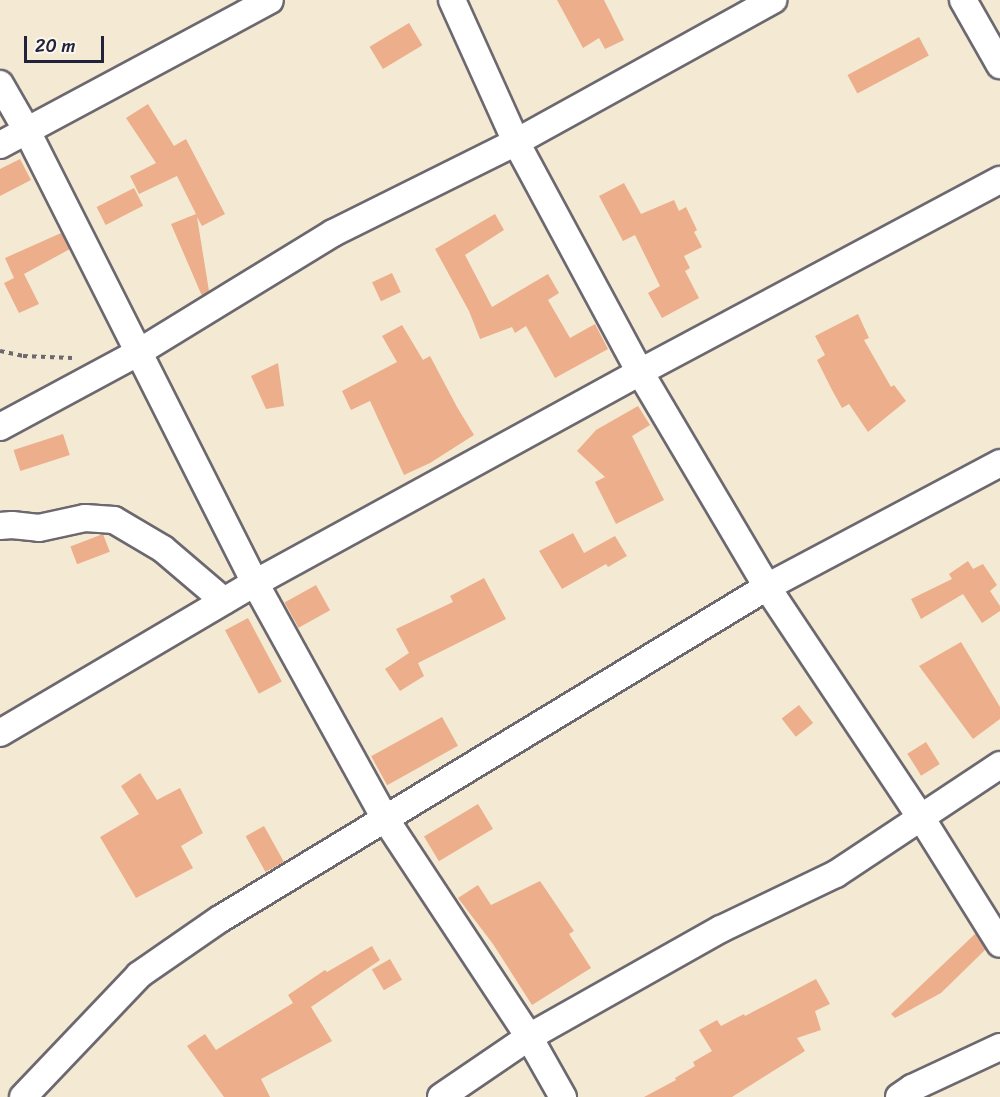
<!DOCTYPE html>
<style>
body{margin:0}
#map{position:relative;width:1000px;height:1097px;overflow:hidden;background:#f4ead3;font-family:Sriracha,sans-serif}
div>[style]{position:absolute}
.building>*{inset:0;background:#edae8b;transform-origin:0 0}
.path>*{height:4px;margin-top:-2px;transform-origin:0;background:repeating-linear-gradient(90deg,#6c6870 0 4.5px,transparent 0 9px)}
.roads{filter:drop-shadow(2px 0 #6c6870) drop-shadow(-2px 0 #6c6870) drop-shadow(0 2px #6c6870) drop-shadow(0 -2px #6c6870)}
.minor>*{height:26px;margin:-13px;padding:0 13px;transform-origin:13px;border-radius:13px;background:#fff}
span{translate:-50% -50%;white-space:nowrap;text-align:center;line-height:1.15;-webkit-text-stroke:5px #fbf7ec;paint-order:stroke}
.scale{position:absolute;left:24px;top:36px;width:80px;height:27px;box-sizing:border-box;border:3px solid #22223b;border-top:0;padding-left:8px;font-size:18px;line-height:21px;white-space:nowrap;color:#22223b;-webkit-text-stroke:4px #fbf7ec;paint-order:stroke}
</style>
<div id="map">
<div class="building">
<div style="clip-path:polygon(557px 0,604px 0,624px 40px,605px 49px,599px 38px,583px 48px)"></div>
<div style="left:409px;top:23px;width:26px;height:46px;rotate:59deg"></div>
<div style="left:919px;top:37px;width:21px;height:81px;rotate:62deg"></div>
<div style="clip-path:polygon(148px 104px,174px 146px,186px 139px,225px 214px,202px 226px,197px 217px,209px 291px,202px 296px,171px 224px,196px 214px,177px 176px,139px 194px,130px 176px,156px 163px,126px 118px)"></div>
<div style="clip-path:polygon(20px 159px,31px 180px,0 196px,0 169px)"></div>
<div style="clip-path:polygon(624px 183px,641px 214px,674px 200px,679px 211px,686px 207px,697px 230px,694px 232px,702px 247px,684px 256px,690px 268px,685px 271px,699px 298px,662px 318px,648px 293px,660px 286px,635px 235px,623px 241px,599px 196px)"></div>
<div style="left:134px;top:188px;width:20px;height:42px;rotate:63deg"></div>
<div style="clip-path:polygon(495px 214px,504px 230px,465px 255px,492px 307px,548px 274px,559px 293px,548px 300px,570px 338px,595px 324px,608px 349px,555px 378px,526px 326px,515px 333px,512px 327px,480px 339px,469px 311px,435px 249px)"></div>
<div style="clip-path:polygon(61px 233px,70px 249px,24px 274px,39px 304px,19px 313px,4px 283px,14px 278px,5px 258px)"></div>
<div style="left:392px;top:273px;width:21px;height:22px;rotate:65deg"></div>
<div style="clip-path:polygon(858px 314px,869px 338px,864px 340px,891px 387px,894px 385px,906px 401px,868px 432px,849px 404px,842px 408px,832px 390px,817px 360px,825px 355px,815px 336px)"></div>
<div style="clip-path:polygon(402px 325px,423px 360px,430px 356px,457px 407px,474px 435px,430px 463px,404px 475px,370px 401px,351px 410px,342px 391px,397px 362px,382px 336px)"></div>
<div style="clip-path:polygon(278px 363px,284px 406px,266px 409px,251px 376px)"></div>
<div style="clip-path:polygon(638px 406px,650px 425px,632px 436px,664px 500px,616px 524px,595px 482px,605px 477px,577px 451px,596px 430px)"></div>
<div style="left:63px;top:434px;width:22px;height:52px;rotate:72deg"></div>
<div style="clip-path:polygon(573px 533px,584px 553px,615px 536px,627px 556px,608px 567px,606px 564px,562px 589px,539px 551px)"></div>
<div style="left:103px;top:534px;width:19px;height:35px;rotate:69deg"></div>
<div style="clip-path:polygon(968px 561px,973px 569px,983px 564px,997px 585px,990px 591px,1000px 606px,1000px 611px,982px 623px,963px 594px,921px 619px,911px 599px,952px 579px,949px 574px)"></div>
<div style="clip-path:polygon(484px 578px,506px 619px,418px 663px,424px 676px,400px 691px,385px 669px,409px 653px,396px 629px,453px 602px,450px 596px)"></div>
<div style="left:316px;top:585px;width:29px;height:36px;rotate:61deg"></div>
<div style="left:248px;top:618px;width:72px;height:26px;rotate:62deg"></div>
<div style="clip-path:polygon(961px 642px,1000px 707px,1000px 719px,973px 739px,919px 666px)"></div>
<div style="left:799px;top:705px;width:23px;height:22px;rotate:52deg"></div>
<div style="left:442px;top:717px;width:33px;height:81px;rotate:61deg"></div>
<div style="left:926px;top:742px;width:26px;height:22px;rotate:58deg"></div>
<div style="clip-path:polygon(140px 773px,157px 800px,180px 788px,203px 833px,181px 846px,193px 868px,136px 898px,100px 837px,139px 814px,121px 786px)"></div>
<div style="left:478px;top:804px;width:29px;height:63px;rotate:59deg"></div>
<div style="left:264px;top:826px;width:41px;height:21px;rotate:61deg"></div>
<div style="clip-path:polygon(540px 881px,574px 931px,569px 934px,591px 968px,532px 1005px,493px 944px,458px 898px,478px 885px,491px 905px)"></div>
<div style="clip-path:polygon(976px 933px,986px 949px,941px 993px,895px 1018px,891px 1014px)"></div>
<div style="clip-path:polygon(372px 946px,380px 960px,311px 1007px,332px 1041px,261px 1079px,270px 1097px,224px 1097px,187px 1046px,205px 1034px,216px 1050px,293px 1003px,288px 995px,325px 970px,327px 972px)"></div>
<div style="left:390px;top:959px;width:24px;height:21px;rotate:60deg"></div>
<div style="clip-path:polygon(816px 979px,830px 1004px,815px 1011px,821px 1030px,797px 1038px,805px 1051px,732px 1097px,644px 1097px,676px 1080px,675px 1078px,695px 1066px,693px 1062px,712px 1051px,699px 1030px,717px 1020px,721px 1026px,744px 1014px,745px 1016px)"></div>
</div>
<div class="path">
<div style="left:0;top:351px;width:24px;rotate:12deg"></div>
<div style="left:23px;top:356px;width:49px;rotate:2.3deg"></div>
</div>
<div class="roads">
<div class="minor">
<div style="left:452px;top:0;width:156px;rotate:65.7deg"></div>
<div style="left:516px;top:142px;width:261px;rotate:61.7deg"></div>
<div style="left:640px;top:372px;width:250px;rotate:59.4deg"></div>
<div style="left:767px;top:587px;width:279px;rotate:56.3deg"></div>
<div style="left:922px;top:819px;width:147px;rotate:58deg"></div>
<div style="left:963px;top:0;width:75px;rotate:60.4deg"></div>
<div style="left:0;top:84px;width:54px;rotate:60.1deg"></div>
<div style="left:27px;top:131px;width:506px;rotate:63.23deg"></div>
<div style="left:255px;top:583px;width:267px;rotate:61.1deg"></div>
<div style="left:384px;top:817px;width:263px;rotate:56.6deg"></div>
<div style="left:529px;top:1037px;width:69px;rotate:60.5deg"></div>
<div style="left:0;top:145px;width:306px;rotate:-28.2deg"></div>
<div style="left:0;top:427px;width:158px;rotate:-28.3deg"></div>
<div style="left:139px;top:352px;width:228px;rotate:-31.5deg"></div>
<div style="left:333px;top:233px;width:204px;rotate:-26.4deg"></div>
<div style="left:516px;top:142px;width:294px;rotate:-28.9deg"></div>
<div style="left:0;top:526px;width:12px;rotate:-5deg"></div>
<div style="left:12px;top:525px;width:27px;rotate:6deg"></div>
<div style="left:39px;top:528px;width:47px;rotate:-12.3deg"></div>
<div style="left:85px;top:518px;width:29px;rotate:4deg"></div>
<div style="left:114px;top:520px;width:57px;rotate:30.6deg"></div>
<div style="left:163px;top:549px;width:80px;rotate:40.4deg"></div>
<div style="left:0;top:733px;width:296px;rotate:-30.5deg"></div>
<div style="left:255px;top:583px;width:439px;rotate:-28.7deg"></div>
<div style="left:640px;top:372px;width:408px;rotate:-28.1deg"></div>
<div style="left:23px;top:1097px;width:168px;rotate:-46.4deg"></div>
<div style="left:139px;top:975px;width:98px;rotate:-34.7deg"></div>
<div style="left:220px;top:919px;width:640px;rotate:-31.26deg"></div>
<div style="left:767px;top:587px;width:264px;rotate:-28deg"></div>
<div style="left:441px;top:1097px;width:107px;rotate:-34.3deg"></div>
<div style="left:529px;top:1037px;width:220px;rotate:-29.4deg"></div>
<div style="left:721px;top:929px;width:127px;rotate:-25.6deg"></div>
<div style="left:836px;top:874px;width:197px;rotate:-33.6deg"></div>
<div style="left:899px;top:1097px;width:16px;rotate:-35deg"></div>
<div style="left:912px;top:1088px;width:97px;rotate:-25deg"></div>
</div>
</div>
<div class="scale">20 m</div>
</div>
